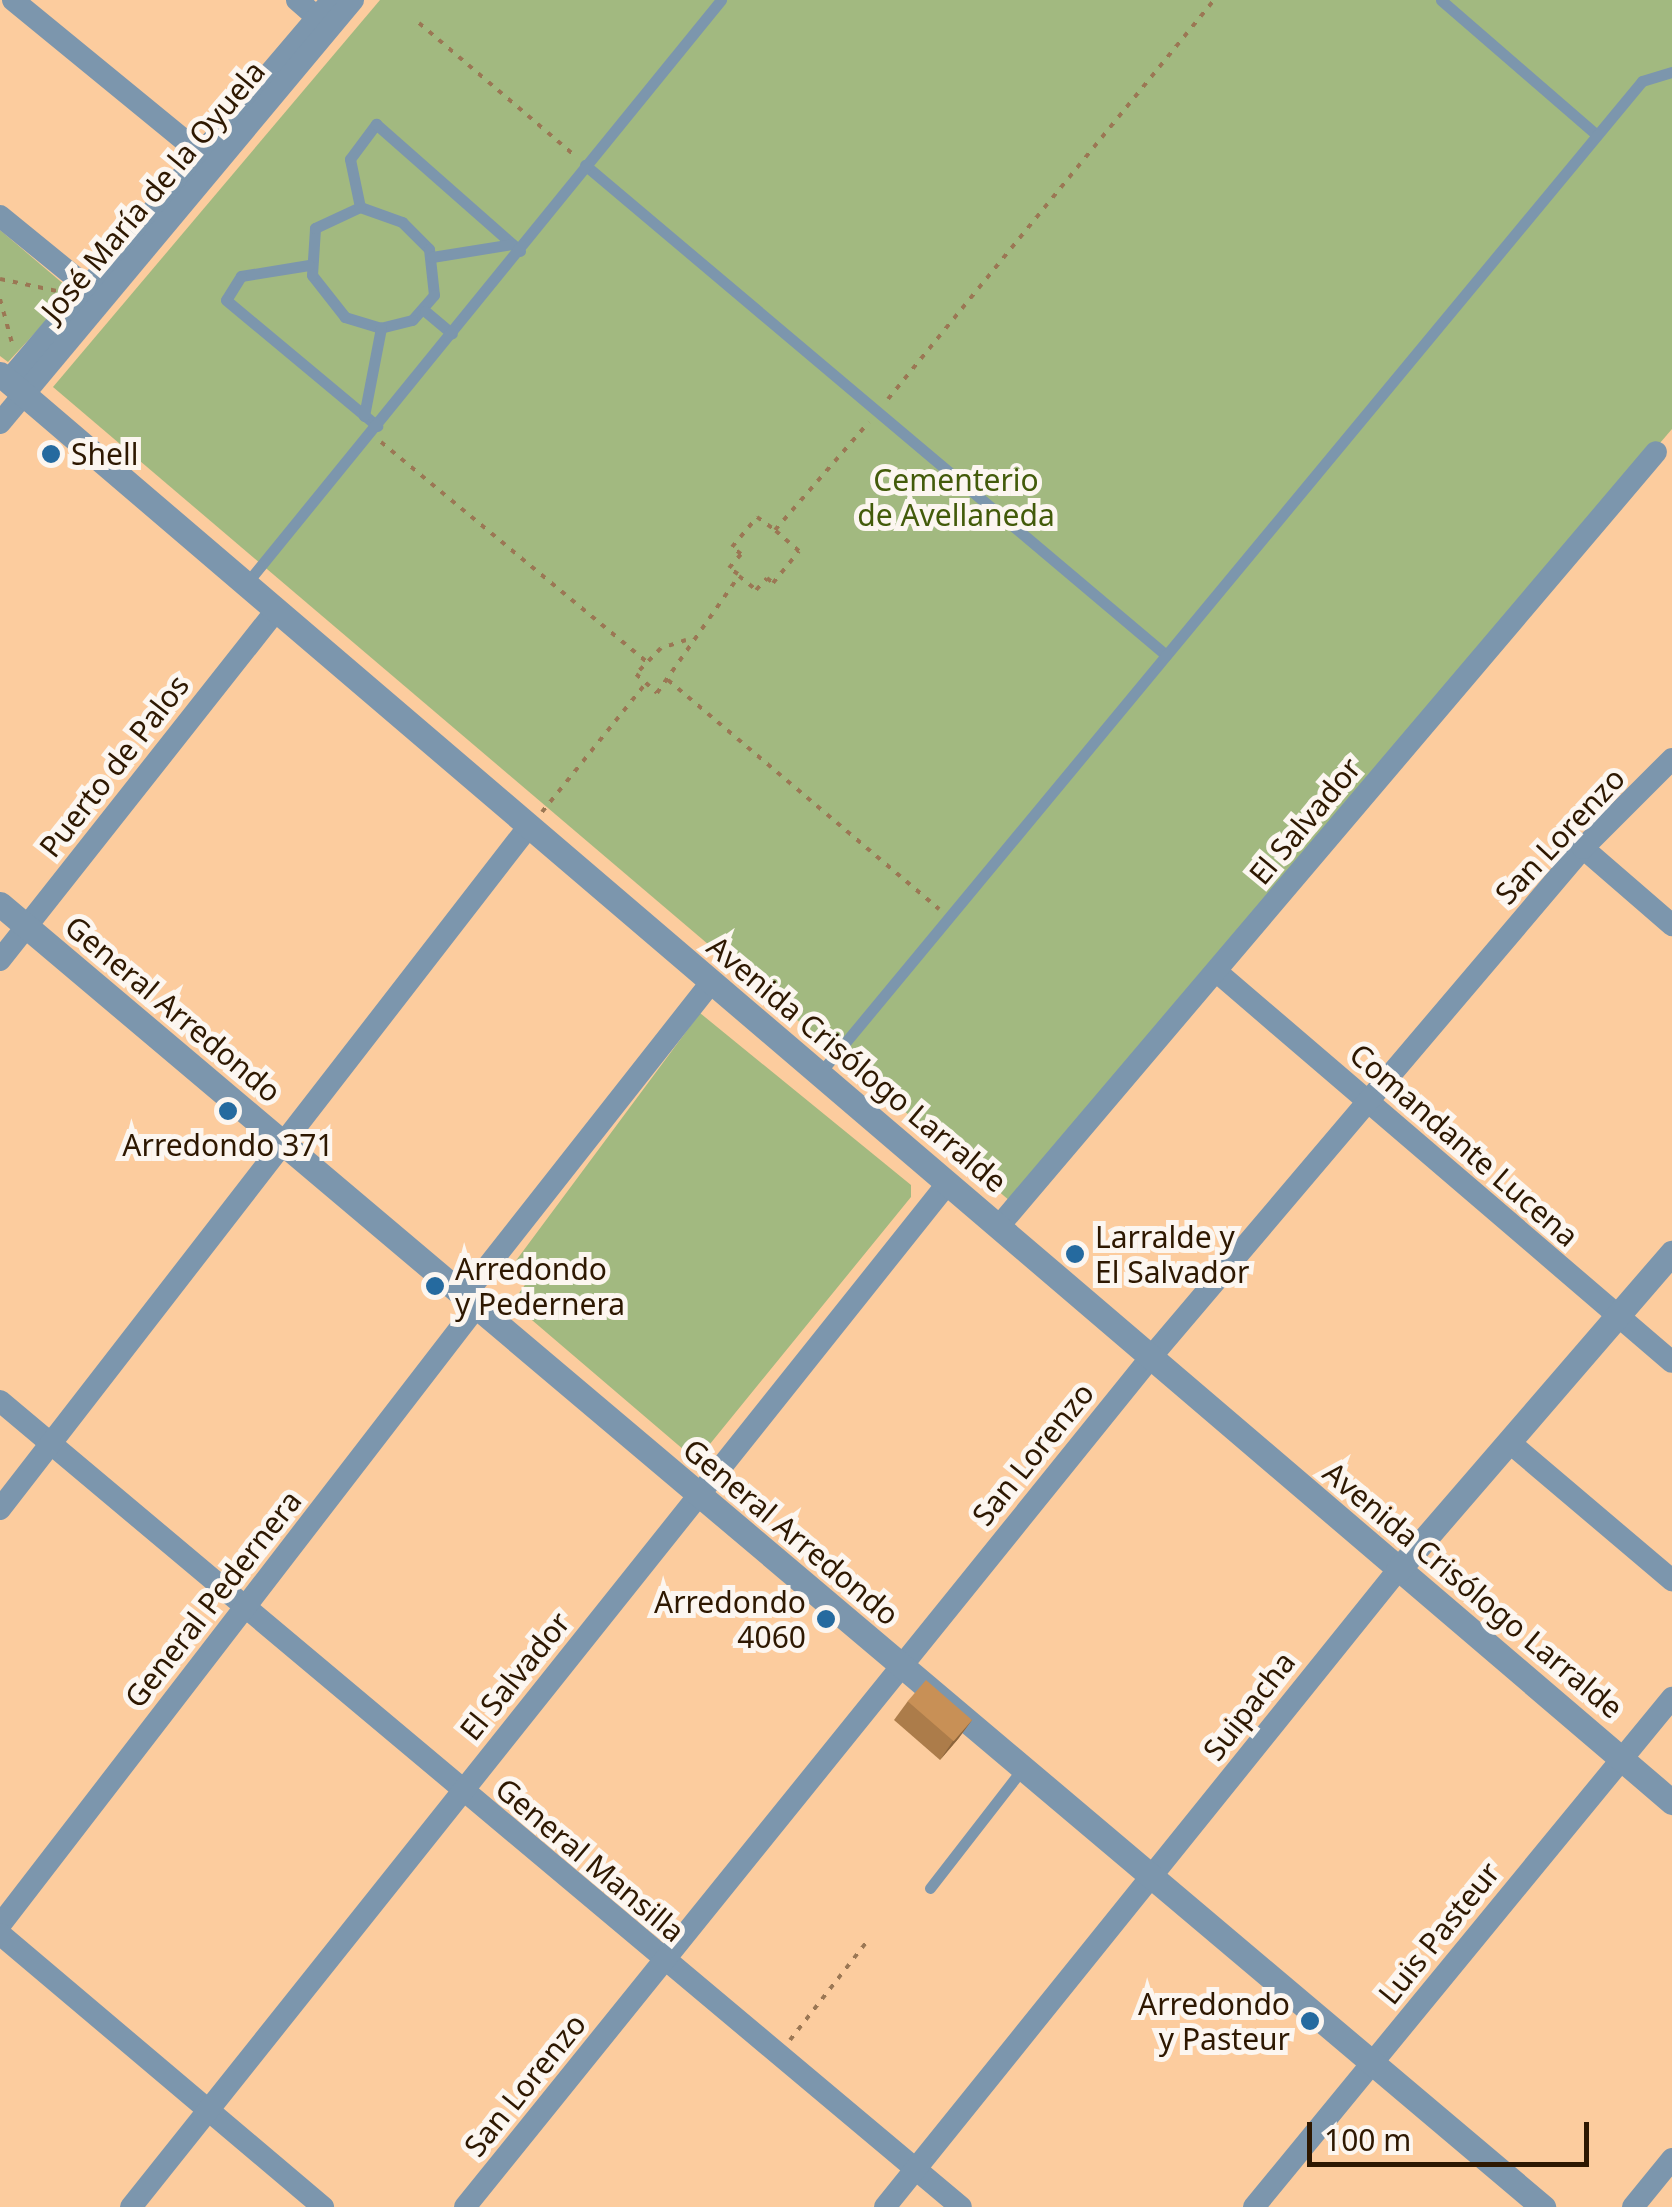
<!DOCTYPE html>
<meta charset="utf-8">
<style>
body{margin:0}
#map{position:relative;width:1672px;height:2207px;overflow:hidden;background:#fccc9e;font-family:"Noto Sans",sans-serif}
div>[style]{position:absolute}
.green>*{inset:0;background:#a2b980}
.path>*{height:4px;margin-top:-2px;transform-origin:0;background:repeating-linear-gradient(90deg,#9b7754 0 5px,transparent 0 13px)}
.service>*{height:11px;margin:-5.5px;padding:0 5.5px;transform-origin:5.5px;border-radius:5.5px;background:#7c96ad}
.minor>*{height:22px;margin:-11px;padding:0 11px;transform-origin:11px;border-radius:11px;background:#7c96ad}
.tertiary>*{height:25px;margin:-12.5px;padding:0 12.5px;transform-origin:12.5px;border-radius:12.5px;background:#7c96ad}
.wall>*{inset:0;background:#ac7c4a}
.shaded-wall>*{inset:0;background:#8c653c}
.building>*{inset:0;background:#c89056;transform-origin:0 0}
.dots>*{width:28px;height:28px;translate:-50% -50%;box-sizing:border-box;border:5px solid #fcf6f0;border-radius:50%}
span{translate:-50% -50%;white-space:nowrap;text-align:center;line-height:1.15;-webkit-text-stroke:10px #fcf6f0;paint-order:stroke}
.street-label{font-size:30px;color:#2e1801}
.poi-label{font-size:30px;color:#2e1801}
.left{translate:0 -50%;text-align:left}
.right{translate:-100% -50%;text-align:right}
.park-label{font-size:30px;color:#435b0a}
.scale{position:absolute;left:1307px;top:2122px;width:282px;height:45px;box-sizing:border-box;border:5px solid #2e1801;border-top:0;padding-left:12px;font-size:30px;line-height:35px;white-space:nowrap;color:#2e1801;-webkit-text-stroke:8px #fcf6f0;paint-order:stroke}
</style>
<div id="map">
<div class="green">
<div style="clip-path:polygon(380px 0,1672px 0,1672px 429px,1010px 1201px,53px 387px)"></div>
<div style="clip-path:polygon(0 230px,73px 292px,8px 362px,0 356px)"></div>
<div style="clip-path:polygon(700px 1013px,911px 1185px,911px 1197px,701px 1455px,691px 1456px,512px 1303px,527px 1282px,512px 1266px)"></div>
</div>
<div class="path">
<div style="left:419px;top:23px;width:204px;rotate:40.4deg"></div>
<div style="left:0;top:279px;width:58px;rotate:11.9deg"></div>
<div style="left:0;top:299px;width:46px;rotate:74.7deg"></div>
<div style="left:888px;top:399px;width:515px;rotate:-50.75deg"></div>
<div style="left:381px;top:442px;width:345px;rotate:39.6deg"></div>
<div style="left:738px;top:574px;width:11px;rotate:-146deg"></div>
<div style="left:729px;top:568px;width:18px;rotate:-49deg"></div>
<div style="left:741px;top:554px;width:11px;rotate:-142deg"></div>
<div style="left:732px;top:547px;width:39px;rotate:-50deg"></div>
<div style="left:757px;top:517px;width:22px;rotate:36deg"></div>
<div style="left:686px;top:640px;width:26px;rotate:162deg"></div>
<div style="left:661px;top:648px;width:36px;rotate:134deg"></div>
<div style="left:636px;top:674px;width:28px;rotate:42deg"></div>
<div style="left:657px;top:693px;width:143px;rotate:-55deg"></div>
<div style="left:739px;top:576px;width:22px;rotate:39deg"></div>
<div style="left:756px;top:590px;width:16px;rotate:-47deg"></div>
<div style="left:767px;top:578px;width:8px;rotate:40deg"></div>
<div style="left:773px;top:583px;width:41px;rotate:-50.9deg"></div>
<div style="left:799px;top:551px;width:32px;rotate:-139deg"></div>
<div style="left:775px;top:530px;width:143px;rotate:-49deg"></div>
<div style="left:668px;top:680px;width:355px;rotate:40.2deg"></div>
<div style="left:542px;top:812px;width:166px;rotate:-51.1deg"></div>
<div style="left:790px;top:2040px;width:128px;rotate:-52deg"></div>
</div>
<div class="service">
<div style="left:1441px;top:0;width:206px;rotate:40.9deg"></div>
<div style="left:585px;top:165px;width:760px;rotate:40.14deg"></div>
<div style="left:360px;top:207px;width:45px;rotate:19.7deg"></div>
<div style="left:402px;top:222px;width:38px;rotate:45deg"></div>
<div style="left:429px;top:249px;width:46px;rotate:83.8deg"></div>
<div style="left:434px;top:295px;width:33px;rotate:131deg"></div>
<div style="left:412px;top:320px;width:32px;rotate:166deg"></div>
<div style="left:381px;top:328px;width:38px;rotate:-163deg"></div>
<div style="left:345px;top:317px;width:53px;rotate:-128.2deg"></div>
<div style="left:312px;top:275px;width:47px;rotate:-86.3deg"></div>
<div style="left:315px;top:228px;width:50px;rotate:-25deg"></div>
<div style="left:360px;top:207px;width:49px;rotate:-101.8deg"></div>
<div style="left:350px;top:159px;width:44px;rotate:-53.4deg"></div>
<div style="left:376px;top:124px;width:192px;rotate:41.4deg"></div>
<div style="left:432px;top:257px;width:81px;rotate:-9.2deg"></div>
<div style="left:309px;top:265px;width:69px;rotate:170.8deg"></div>
<div style="left:241px;top:276px;width:28px;rotate:122deg"></div>
<div style="left:226px;top:300px;width:197px;rotate:39.8deg"></div>
<div style="left:425px;top:311px;width:35px;rotate:40deg"></div>
<div style="left:364px;top:416px;width:90px;rotate:-79.1deg"></div>
<div style="left:246px;top:584px;width:753px;rotate:-50.88deg"></div>
<div style="left:820px;top:1073px;width:1288px;rotate:-50.35deg"></div>
<div style="left:1642px;top:81px;width:31px;rotate:-17deg"></div>
<div style="left:930px;top:1888px;width:152px;rotate:-52.2deg"></div>
</div>
<div class="minor">
<div style="left:13px;top:0;width:256px;rotate:39.3deg"></div>
<div style="left:297px;top:0;width:41px;rotate:41.1deg"></div>
<div style="left:0;top:216px;width:127px;rotate:39.2deg"></div>
<div style="left:8px;top:381px;width:500px;rotate:-49.62deg"></div>
<div style="left:0;top:423px;width:551px;rotate:-50.15deg"></div>
<div style="left:1583px;top:848px;width:118px;rotate:40.9deg"></div>
<div style="left:0;top:960px;width:446px;rotate:-51.7deg"></div>
<div style="left:1217px;top:972px;width:599px;rotate:40.6deg"></div>
<div style="left:999px;top:1226px;width:1015px;rotate:-49.67deg"></div>
<div style="left:462px;top:1299px;width:402px;rotate:-51.8deg"></div>
<div style="left:0;top:1401px;width:1254px;rotate:39.99deg"></div>
<div style="left:1509px;top:1442px;width:214px;rotate:40.3deg"></div>
<div style="left:0;top:1509px;width:864px;rotate:-52.24deg"></div>
<div style="left:0;top:1925px;width:776px;rotate:-52.38deg"></div>
<div style="left:0;top:1934px;width:423px;rotate:40.2deg"></div>
<div style="left:131px;top:2207px;width:1310px;rotate:-51.42deg"></div>
<div style="left:465px;top:2207px;width:1092px;rotate:-51.09deg"></div>
<div style="left:1151px;top:1357px;width:668px;rotate:-49.68deg"></div>
<div style="left:1583px;top:848px;width:126px;rotate:-45deg"></div>
<div style="left:885px;top:2207px;width:818px;rotate:-51.15deg"></div>
<div style="left:1254px;top:2207px;width:659px;rotate:-50.61deg"></div>
<div style="left:1633px;top:2207px;width:62px;rotate:-50.9deg"></div>
</div>
<div class="tertiary">
<div style="left:0;top:374px;width:2199px;rotate:40.5deg"></div>
<div style="left:0;top:904px;width:2020px;rotate:40.18deg"></div>
<div style="left:1398px;top:1570px;width:419px;rotate:-49.2deg"></div>
</div>
<div class="wall">
<div style="clip-path:polygon(908px 1701px,972px 1720px,958px 1739px,940px 1760px,894px 1720px)"></div>
</div>
<div class="shaded-wall">
<div style="clip-path:polygon(972px 1720px,958px 1739px,940px 1760px,953px 1741px)"></div>
</div>
<div class="building">
<div style="left:926px;top:1680px;width:61px;height:28px;rotate:41deg"></div>
</div>
<div class="dots">
<div style="left:51px;top:454px;background:#256a9f"></div>
<div style="left:228px;top:1111px;background:#256a9f"></div>
<div style="left:1075px;top:1254px;background:#256a9f"></div>
<div style="left:435px;top:1286px;background:#256a9f"></div>
<div style="left:826px;top:1619px;background:#256a9f"></div>
<div style="left:1310px;top:2021px;background:#256a9f"></div>
</div>
<div class="street-label">
<span style="left:153px;top:191px;rotate:-50deg">José María de la Oyuela</span>
<span style="left:114px;top:766px;rotate:-52deg">Puerto de Palos</span>
<span style="left:1305px;top:821px;rotate:-50deg">El Salvador</span>
<span style="left:1560px;top:836px;rotate:-47deg">San Lorenzo</span>
<span style="left:173px;top:1009px;rotate:40deg">General Arredondo</span>
<span style="left:857px;top:1064px;rotate:40deg">Avenida Crisólogo Larralde</span>
<span style="left:1464px;top:1145px;rotate:41deg">Comandante Lucena</span>
<span style="left:1033px;top:1454px;rotate:-51deg">San Lorenzo</span>
<span style="left:791px;top:1532px;rotate:40deg">General Arredondo</span>
<span style="left:1473px;top:1590px;rotate:40deg">Avenida Crisólogo Larralde</span>
<span style="left:213px;top:1599px;rotate:-52deg">General Pedernera</span>
<span style="left:515px;top:1676px;rotate:-51deg">El Salvador</span>
<span style="left:1249px;top:1706px;rotate:-52deg">Suipacha</span>
<span style="left:590px;top:1860px;rotate:40deg">General Mansilla</span>
<span style="left:1439px;top:1933px;rotate:-51deg">Luis Pasteur</span>
<span style="left:525px;top:2085px;rotate:-51deg">San Lorenzo</span>
</div>
<div class="poi-label">
<span class="left" style="left:71px;top:454px">Shell</span>
<span style="left:228px;top:1145px">Arredondo 371</span>
<span class="left" style="left:1095px;top:1254px">Larralde y<br>El Salvador</span>
<span class="left" style="left:455px;top:1286px">Arredondo<br>y Pedernera</span>
<span class="right" style="left:806px;top:1619px">Arredondo<br>4060</span>
<span class="right" style="left:1290px;top:2021px">Arredondo<br>y Pasteur</span>
</div>
<div class="park-label">
<span style="left:956px;top:497px">Cementerio<br>de Avellaneda</span>
</div>
<div class="scale">100 m</div>
</div>
